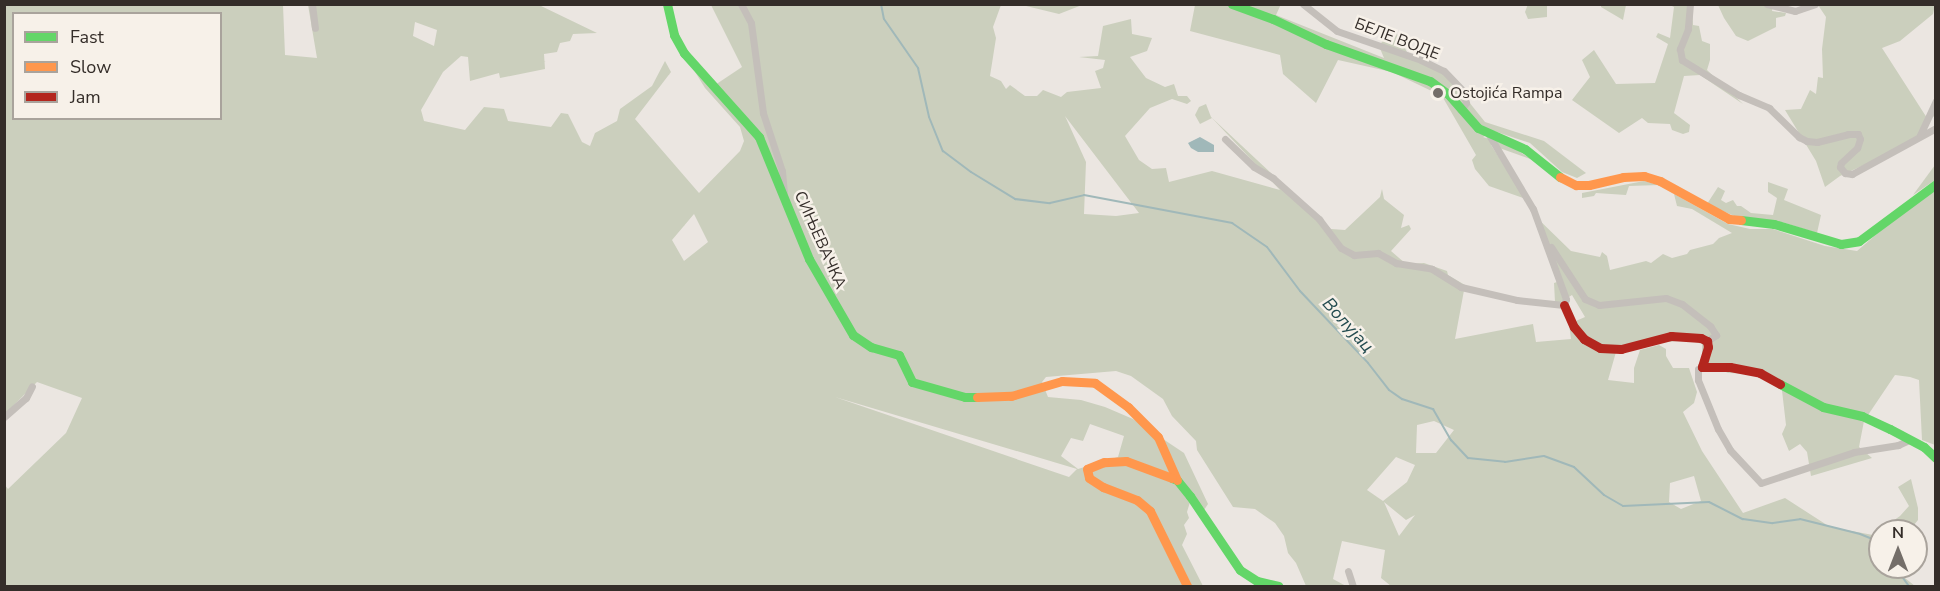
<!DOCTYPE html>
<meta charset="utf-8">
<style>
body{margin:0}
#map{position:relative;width:1940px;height:591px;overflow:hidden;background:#ebe6e1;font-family:"Nunito Sans",sans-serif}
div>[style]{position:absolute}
.green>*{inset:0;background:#cbcfbd}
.water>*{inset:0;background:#a0b8b9}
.stream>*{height:2px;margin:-1px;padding:0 1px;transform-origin:1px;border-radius:1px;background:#a0b8b9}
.street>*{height:7px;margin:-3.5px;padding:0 3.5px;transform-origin:3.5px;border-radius:3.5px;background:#c4bfba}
.fast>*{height:9px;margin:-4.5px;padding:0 4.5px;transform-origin:4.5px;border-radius:4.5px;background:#63d668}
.slow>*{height:9px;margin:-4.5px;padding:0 4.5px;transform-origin:4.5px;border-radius:4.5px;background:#ff974d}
.jam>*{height:9px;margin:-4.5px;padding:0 4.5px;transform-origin:4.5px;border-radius:4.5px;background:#b3261e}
.dots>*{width:16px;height:16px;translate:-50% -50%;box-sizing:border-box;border:3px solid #f7f1e9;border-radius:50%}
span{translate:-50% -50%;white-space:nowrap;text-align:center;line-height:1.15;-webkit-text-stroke:5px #f7f1e9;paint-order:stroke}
.street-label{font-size:16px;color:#342d29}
.poi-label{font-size:16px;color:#342d29}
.left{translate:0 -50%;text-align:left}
.water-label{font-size:18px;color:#244c50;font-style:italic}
.frame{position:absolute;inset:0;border:6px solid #342d29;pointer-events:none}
.legend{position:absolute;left:12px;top:12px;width:210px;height:108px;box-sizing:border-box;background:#f7f1e9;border:2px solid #a9a39c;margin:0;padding:8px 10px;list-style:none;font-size:18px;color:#342d29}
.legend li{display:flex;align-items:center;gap:12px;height:30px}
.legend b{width:30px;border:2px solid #a9a39c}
.north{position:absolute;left:1868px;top:519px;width:60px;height:60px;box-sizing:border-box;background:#f7f1e9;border:2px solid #a9a39c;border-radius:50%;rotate:0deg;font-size:16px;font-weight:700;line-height:24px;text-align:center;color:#342d29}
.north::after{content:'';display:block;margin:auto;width:21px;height:27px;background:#746e69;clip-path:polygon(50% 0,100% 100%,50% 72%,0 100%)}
</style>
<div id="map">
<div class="green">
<div style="clip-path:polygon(1281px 4px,1276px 15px,1384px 58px,1379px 46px,1390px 31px,1396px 32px,1407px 52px,1455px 78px,1469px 102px,1485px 122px,1544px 141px,1586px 173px,1577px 178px,1562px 172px,1530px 143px,1494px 131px,1483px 137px,1510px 146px,1533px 160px,1491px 145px,1526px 199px,1489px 186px,1475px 169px,1472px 160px,1476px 155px,1442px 96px,1392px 72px,1338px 60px,1316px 103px,1283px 74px,1280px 55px,1190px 31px,1195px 5px)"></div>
<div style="clip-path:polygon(1528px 4px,1547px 5px,1547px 17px,1528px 19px,1525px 12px)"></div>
<div style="clip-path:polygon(1692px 4px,1693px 25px,1699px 26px,1702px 41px,1710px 44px,1710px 60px,1707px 70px,1743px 104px,1700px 75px,1684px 76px,1674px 113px,1690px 125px,1689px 132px,1683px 134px,1672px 130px,1670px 124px,1648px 123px,1642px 118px,1619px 133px,1572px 100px,1590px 77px,1582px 60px,1594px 50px,1616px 84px,1655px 83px,1668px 44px,1656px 37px,1658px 33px,1670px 38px,1674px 7px,1670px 5px)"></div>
<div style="clip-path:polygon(evenodd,5px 5px,283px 5px,285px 55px,317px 58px,308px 5px,539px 5px,597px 33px,573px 34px,570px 41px,560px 43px,557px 52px,544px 54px,545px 69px,500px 78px,499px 73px,470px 81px,468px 57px,461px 56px,443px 72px,421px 110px,424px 121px,465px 130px,484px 107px,504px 109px,508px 121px,551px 127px,561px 113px,568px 114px,582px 142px,590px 146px,595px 133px,617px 121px,620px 109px,652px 86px,665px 61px,671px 72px,635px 119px,699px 193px,740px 151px,744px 141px,740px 127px,705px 88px,692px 67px,712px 87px,742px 67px,711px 5px,1001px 5px,993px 27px,996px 38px,990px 76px,1001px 81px,1006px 89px,1010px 85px,1025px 96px,1037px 96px,1043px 90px,1061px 97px,1067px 92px,1101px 88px,1095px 71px,1103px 68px,1105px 60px,1079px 57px,1098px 56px,1103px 26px,1131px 19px,1132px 34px,1152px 38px,1147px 51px,1130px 57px,1146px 78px,1165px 87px,1174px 84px,1178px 96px,1187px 96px,1191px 101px,1187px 104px,1172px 99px,1150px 108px,1125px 136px,1139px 160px,1152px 169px,1166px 168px,1169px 182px,1212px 171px,1280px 190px,1212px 118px,1200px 124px,1195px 115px,1199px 107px,1206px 104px,1211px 117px,1331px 229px,1345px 230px,1380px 197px,1382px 189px,1384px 199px,1404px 215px,1401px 228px,1409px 225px,1411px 229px,1391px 251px,1406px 264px,1424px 263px,1447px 271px,1448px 275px,1465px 285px,1455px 339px,1533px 324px,1536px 342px,1571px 339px,1569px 324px,1585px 317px,1572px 295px,1561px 302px,1555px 302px,1554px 283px,1557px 282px,1532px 213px,1571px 251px,1600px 257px,1602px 252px,1607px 256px,1610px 270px,1646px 261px,1651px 263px,1663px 254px,1672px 258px,1687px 254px,1690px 250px,1713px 244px,1719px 238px,1732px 233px,1692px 209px,1677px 206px,1674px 194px,1728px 224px,1750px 229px,1773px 229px,1825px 246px,1857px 251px,1935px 184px,1935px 445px,1922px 440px,1919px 380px,1910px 377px,1895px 375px,1864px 421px,1859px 447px,1872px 458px,1811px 476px,1807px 452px,1800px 444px,1789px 451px,1782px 434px,1786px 425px,1781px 382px,1754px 374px,1728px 373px,1707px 363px,1702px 353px,1702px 344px,1688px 340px,1647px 344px,1616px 352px,1608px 380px,1634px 383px,1634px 368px,1640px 350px,1659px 345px,1666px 349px,1666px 356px,1673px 368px,1689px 368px,1697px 392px,1694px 403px,1683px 412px,1702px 451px,1743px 513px,1785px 498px,1830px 527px,1873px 535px,1900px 516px,1909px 506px,1898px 487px,1911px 479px,1918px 508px,1918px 520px,1909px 531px,1880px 531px,1880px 567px,1898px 567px,1900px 574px,1915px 586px,1391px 586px,1381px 578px,1385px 550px,1342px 541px,1333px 579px,1346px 586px,1306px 586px,1296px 563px,1288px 553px,1284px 536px,1275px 523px,1255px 509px,1233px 507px,1197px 450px,1196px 441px,1172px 416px,1163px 399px,1131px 376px,1116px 371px,1046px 377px,1042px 382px,1048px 397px,1081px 400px,1105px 407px,1133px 419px,1184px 453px,1208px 504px,1204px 510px,1190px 502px,1187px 512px,1189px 518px,1184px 525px,1187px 534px,1182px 545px,1203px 586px,5px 586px,4px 484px,8px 489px,66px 433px,82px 398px,37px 382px,5px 414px,5px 5px,14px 14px,220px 14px,220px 118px,14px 118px,14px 14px,5px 5px,415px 22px,437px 30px,434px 46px,413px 36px,415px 22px,5px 5px,1065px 116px,1139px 213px,1116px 216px,1084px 214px,1086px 162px,1065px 116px,5px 5px,694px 214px,708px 242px,684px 261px,672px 240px,694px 214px,5px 5px,835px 397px,1077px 469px,1069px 477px,835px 397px,5px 5px,1434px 421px,1454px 430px,1436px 453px,1416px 453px,1417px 425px,1434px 421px,5px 5px,1090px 424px,1124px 436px,1118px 457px,1078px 469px,1061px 456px,1071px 438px,1083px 441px,1090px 424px,5px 5px,1396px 457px,1415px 465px,1407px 482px,1383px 501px,1367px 490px,1396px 457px,5px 5px,1694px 476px,1701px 501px,1681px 509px,1669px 502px,1670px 483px,1694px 476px,5px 5px,1384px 502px,1406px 520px,1415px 515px,1399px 536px,1384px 502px)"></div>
<div style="clip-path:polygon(1022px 5px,1082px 5px,1059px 14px)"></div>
<div style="clip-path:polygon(1601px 5px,1626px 5px,1623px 20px,1601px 7px)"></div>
<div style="clip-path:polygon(1718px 5px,1773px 5px,1772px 11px,1786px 13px,1785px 16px,1776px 18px,1776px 27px,1748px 41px,1736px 36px,1724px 18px)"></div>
<div style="clip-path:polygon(1818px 5px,1935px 5px,1933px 14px,1900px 41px,1882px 48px,1927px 118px,1935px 106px,1935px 116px,1927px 119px,1916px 141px,1840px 176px,1825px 187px,1816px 161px,1785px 110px,1801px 109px,1810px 90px,1816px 94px,1818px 77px,1823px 78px,1822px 49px,1826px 17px)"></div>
<div style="clip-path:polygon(1935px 165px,1935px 180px,1913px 195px)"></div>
<div style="clip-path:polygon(1644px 181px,1659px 185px,1629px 186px,1626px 195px,1596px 193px,1594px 196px,1582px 198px,1582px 193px)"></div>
<div style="clip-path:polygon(1768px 182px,1788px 189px,1784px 200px,1821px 215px,1817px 233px,1782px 222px,1741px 219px,1707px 204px,1718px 187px,1725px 191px,1721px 200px,1726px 203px,1733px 200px,1737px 206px,1741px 206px,1751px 213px,1773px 215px,1777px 198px,1768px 192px)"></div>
</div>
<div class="water">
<div style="clip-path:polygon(1200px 137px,1214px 145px,1214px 152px,1198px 152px,1191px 148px,1188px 143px)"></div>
</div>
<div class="stream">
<div style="left:881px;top:4px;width:15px;rotate:79deg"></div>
<div style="left:884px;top:19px;width:60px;rotate:55.2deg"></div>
<div style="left:918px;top:68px;width:50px;rotate:77.3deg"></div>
<div style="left:929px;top:117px;width:37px;rotate:68deg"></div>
<div style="left:943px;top:151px;width:35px;rotate:37deg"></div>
<div style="left:971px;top:172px;width:52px;rotate:31.5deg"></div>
<div style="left:1015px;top:199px;width:35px;rotate:7deg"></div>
<div style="left:1050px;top:203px;width:35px;rotate:-13deg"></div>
<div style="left:1084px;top:195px;width:151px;rotate:10.7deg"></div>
<div style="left:1232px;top:223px;width:42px;rotate:34.4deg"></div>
<div style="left:1267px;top:247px;width:55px;rotate:53.1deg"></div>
<div style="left:1300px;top:291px;width:99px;rotate:46.6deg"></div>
<div style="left:1368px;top:363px;width:34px;rotate:52deg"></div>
<div style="left:1389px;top:390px;width:16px;rotate:35deg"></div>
<div style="left:1402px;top:399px;width:33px;rotate:18deg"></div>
<div style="left:1433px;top:409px;width:36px;rotate:60deg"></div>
<div style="left:1451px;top:440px;width:25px;rotate:47deg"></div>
<div style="left:1468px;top:458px;width:37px;rotate:6deg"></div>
<div style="left:1505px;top:462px;width:39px;rotate:-9deg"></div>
<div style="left:1544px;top:456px;width:32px;rotate:20deg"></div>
<div style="left:1574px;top:467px;width:41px;rotate:43deg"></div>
<div style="left:1604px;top:495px;width:22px;rotate:30deg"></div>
<div style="left:1623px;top:506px;width:86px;rotate:-2.7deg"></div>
<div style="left:1709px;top:502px;width:38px;rotate:27deg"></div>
<div style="left:1743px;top:519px;width:30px;rotate:8deg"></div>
<div style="left:1773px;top:523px;width:27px;rotate:-8deg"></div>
<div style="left:1800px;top:519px;width:62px;rotate:14deg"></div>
<div style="left:1860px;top:534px;width:18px;rotate:22deg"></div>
<div style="left:1877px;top:541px;width:6px;rotate:59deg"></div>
<div style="left:1895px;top:567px;width:24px;rotate:54deg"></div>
</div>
<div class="street">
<div style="left:312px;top:4px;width:24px;rotate:83deg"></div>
<div style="left:741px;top:4px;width:21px;rotate:62deg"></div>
<div style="left:751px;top:23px;width:91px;rotate:82.4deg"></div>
<div style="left:763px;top:113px;width:61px;rotate:71.9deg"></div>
<div style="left:782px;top:171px;width:21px;rotate:85deg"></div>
<div style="left:1303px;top:4px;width:43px;rotate:38.5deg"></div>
<div style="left:1337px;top:31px;width:89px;rotate:19deg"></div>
<div style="left:1421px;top:60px;width:25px;rotate:26deg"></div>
<div style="left:1444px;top:71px;width:28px;rotate:46deg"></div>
<div style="left:1463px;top:91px;width:12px;rotate:76deg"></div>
<div style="left:1466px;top:103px;width:9px;rotate:126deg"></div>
<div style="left:1690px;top:4px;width:25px;rotate:95deg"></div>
<div style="left:1688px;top:29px;width:22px;rotate:112deg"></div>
<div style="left:1680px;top:49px;width:11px;rotate:80deg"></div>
<div style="left:1682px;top:60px;width:67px;rotate:31.6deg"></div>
<div style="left:1739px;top:95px;width:33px;rotate:23deg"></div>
<div style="left:1769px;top:108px;width:42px;rotate:44deg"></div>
<div style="left:1799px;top:137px;width:9px;rotate:27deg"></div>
<div style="left:1807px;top:141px;width:10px;rotate:6deg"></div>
<div style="left:1817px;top:142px;width:32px;rotate:-14deg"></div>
<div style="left:1848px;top:134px;width:10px"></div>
<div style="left:1858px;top:134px;width:5px;rotate:68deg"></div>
<div style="left:1860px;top:139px;width:9px;rotate:108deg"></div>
<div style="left:1857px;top:148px;width:22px;rotate:137deg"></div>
<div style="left:1841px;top:163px;width:4px;rotate:104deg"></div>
<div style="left:1840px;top:167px;width:8px;rotate:50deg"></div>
<div style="left:1845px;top:173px;width:7px;rotate:8deg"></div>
<div style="left:1852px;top:174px;width:96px;rotate:-28.7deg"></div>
<div style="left:1767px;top:4px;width:29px;rotate:14deg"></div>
<div style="left:1795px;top:11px;width:21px;rotate:-19deg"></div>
<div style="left:1920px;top:135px;width:38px;rotate:-65deg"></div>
<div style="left:1225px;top:139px;width:40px;rotate:44deg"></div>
<div style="left:1254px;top:167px;width:22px;rotate:30deg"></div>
<div style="left:1273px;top:178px;width:62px;rotate:41.7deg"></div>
<div style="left:1319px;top:219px;width:36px;rotate:53deg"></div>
<div style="left:1341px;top:248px;width:15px;rotate:28deg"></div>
<div style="left:1354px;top:255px;width:24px;rotate:-5deg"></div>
<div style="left:1378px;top:253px;width:21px;rotate:29deg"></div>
<div style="left:1396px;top:263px;width:36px;rotate:9deg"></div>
<div style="left:1432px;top:269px;width:34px;rotate:32deg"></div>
<div style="left:1461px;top:287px;width:57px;rotate:13.1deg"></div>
<div style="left:1517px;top:300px;width:47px;rotate:6.1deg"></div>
<div style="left:1564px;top:305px;width:6px;rotate:-72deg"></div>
<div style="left:1566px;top:299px;width:96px;rotate:-110.1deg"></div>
<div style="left:1533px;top:209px;width:86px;rotate:-120.7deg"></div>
<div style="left:1551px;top:247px;width:62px;rotate:56.8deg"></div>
<div style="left:1585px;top:299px;width:15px;rotate:23deg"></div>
<div style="left:1599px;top:305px;width:67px;rotate:-6deg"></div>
<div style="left:1666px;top:298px;width:17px;rotate:21deg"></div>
<div style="left:1682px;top:304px;width:36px;rotate:38deg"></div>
<div style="left:1710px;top:326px;width:11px;rotate:56deg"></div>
<div style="left:1716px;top:335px;width:11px;rotate:146deg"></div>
<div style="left:1702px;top:367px;width:4px;rotate:153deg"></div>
<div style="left:1698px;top:369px;width:11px;rotate:90deg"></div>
<div style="left:1698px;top:380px;width:53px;rotate:67.8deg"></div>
<div style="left:1718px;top:429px;width:24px;rotate:60deg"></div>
<div style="left:1730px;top:450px;width:45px;rotate:46.8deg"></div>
<div style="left:1761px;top:483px;width:98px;rotate:-18.4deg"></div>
<div style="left:1854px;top:452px;width:45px;rotate:-9deg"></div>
<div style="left:1898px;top:445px;width:12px;rotate:-24deg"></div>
<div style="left:4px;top:417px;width:29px;rotate:-41deg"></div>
<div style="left:26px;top:398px;width:13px;rotate:-63deg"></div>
<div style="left:1348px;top:571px;width:16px;rotate:72deg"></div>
</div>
<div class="fast">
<div style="left:667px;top:4px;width:32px;rotate:77deg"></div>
<div style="left:674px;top:35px;width:21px;rotate:61deg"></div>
<div style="left:684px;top:53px;width:113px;rotate:48.2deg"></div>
<div style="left:759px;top:137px;width:132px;rotate:67.7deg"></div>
<div style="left:809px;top:259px;width:88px;rotate:59.9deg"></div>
<div style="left:853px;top:335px;width:22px;rotate:34deg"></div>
<div style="left:871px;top:347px;width:29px;rotate:16deg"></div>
<div style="left:899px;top:355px;width:30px;rotate:64deg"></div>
<div style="left:912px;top:382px;width:55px;rotate:15.8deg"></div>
<div style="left:965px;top:397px;width:12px"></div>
<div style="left:1232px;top:4px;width:44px;rotate:20.1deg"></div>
<div style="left:1273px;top:19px;width:59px;rotate:25.3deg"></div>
<div style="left:1326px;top:44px;width:110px;rotate:19.6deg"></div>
<div style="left:1430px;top:81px;width:24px;rotate:36deg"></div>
<div style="left:1449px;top:95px;width:44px;rotate:48.7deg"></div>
<div style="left:1478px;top:128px;width:51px;rotate:24.1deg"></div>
<div style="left:1525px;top:149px;width:45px;rotate:38.7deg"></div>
<div style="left:1741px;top:220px;width:33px;rotate:7deg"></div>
<div style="left:1774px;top:224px;width:70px;rotate:16.6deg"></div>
<div style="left:1841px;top:244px;width:18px;rotate:-9deg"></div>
<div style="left:1859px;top:241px;width:96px;rotate:-36.5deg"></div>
<div style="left:1780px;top:384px;width:49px;rotate:28.1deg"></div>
<div style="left:1823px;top:407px;width:40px;rotate:13deg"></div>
<div style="left:1862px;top:416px;width:31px;rotate:25deg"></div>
<div style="left:1890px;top:429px;width:38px;rotate:28deg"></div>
<div style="left:1924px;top:447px;width:16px;rotate:43deg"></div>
<div style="left:1172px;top:478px;width:5px;rotate:22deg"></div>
<div style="left:1177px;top:480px;width:21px;rotate:51deg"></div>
<div style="left:1190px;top:496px;width:89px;rotate:56deg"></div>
<div style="left:1240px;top:570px;width:20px;rotate:33deg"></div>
<div style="left:1257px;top:581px;width:22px;rotate:13deg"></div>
</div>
<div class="slow">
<div style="left:1560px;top:177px;width:18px;rotate:27deg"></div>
<div style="left:1576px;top:185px;width:13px"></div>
<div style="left:1589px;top:185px;width:35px;rotate:-13deg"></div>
<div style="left:1623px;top:177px;width:21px;rotate:-3deg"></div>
<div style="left:1644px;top:176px;width:17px;rotate:17deg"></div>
<div style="left:1660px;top:181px;width:79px;rotate:28.8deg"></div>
<div style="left:1729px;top:219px;width:12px;rotate:5deg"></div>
<div style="left:977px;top:397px;width:34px;rotate:-2deg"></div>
<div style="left:1011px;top:396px;width:53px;rotate:-16.4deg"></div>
<div style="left:1062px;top:381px;width:33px;rotate:3deg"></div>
<div style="left:1095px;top:383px;width:41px;rotate:36deg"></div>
<div style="left:1128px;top:407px;width:42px;rotate:45deg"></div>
<div style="left:1158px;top:437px;width:47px;rotate:66.2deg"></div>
<div style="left:1172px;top:478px;width:49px;rotate:-159.7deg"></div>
<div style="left:1126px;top:461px;width:22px;rotate:177deg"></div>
<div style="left:1104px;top:462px;width:18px;rotate:158deg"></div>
<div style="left:1087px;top:469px;width:9px;rotate:77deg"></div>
<div style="left:1089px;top:478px;width:17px;rotate:33deg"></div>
<div style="left:1103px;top:487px;width:36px;rotate:21deg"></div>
<div style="left:1137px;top:500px;width:17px;rotate:40deg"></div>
<div style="left:1150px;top:511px;width:84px;rotate:63.7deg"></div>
</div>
<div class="jam">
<div style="left:1564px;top:305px;width:24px;rotate:66deg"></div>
<div style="left:1574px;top:327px;width:16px;rotate:50deg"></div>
<div style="left:1584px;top:339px;width:18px;rotate:29deg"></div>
<div style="left:1600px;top:348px;width:21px;rotate:3deg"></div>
<div style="left:1621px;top:349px;width:52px;rotate:-14.6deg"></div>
<div style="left:1671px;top:336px;width:30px;rotate:4deg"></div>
<div style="left:1701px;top:338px;width:7px;rotate:27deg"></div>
<div style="left:1707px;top:341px;width:6px;rotate:81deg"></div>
<div style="left:1708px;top:347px;width:21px;rotate:107deg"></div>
<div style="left:1702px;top:367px;width:28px"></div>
<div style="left:1730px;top:367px;width:31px;rotate:11deg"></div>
<div style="left:1760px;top:373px;width:23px;rotate:29deg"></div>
</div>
<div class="dots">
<div style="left:1438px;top:93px;background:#746e69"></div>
</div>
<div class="street-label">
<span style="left:1397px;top:39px;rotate:21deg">БЕЛЕ ВОДЕ</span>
<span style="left:820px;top:240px;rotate:66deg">СИЊЕВАЧКА</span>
</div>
<div class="poi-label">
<span class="left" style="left:1450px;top:93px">Ostojića Rampa</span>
</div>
<div class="water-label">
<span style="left:1348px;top:325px;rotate:48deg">Волујац</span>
</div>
<div class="frame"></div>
<ul class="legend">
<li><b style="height:8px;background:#63d668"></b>Fast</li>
<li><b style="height:8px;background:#ff974d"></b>Slow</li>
<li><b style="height:8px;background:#b3261e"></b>Jam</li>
</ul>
<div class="north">N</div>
</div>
